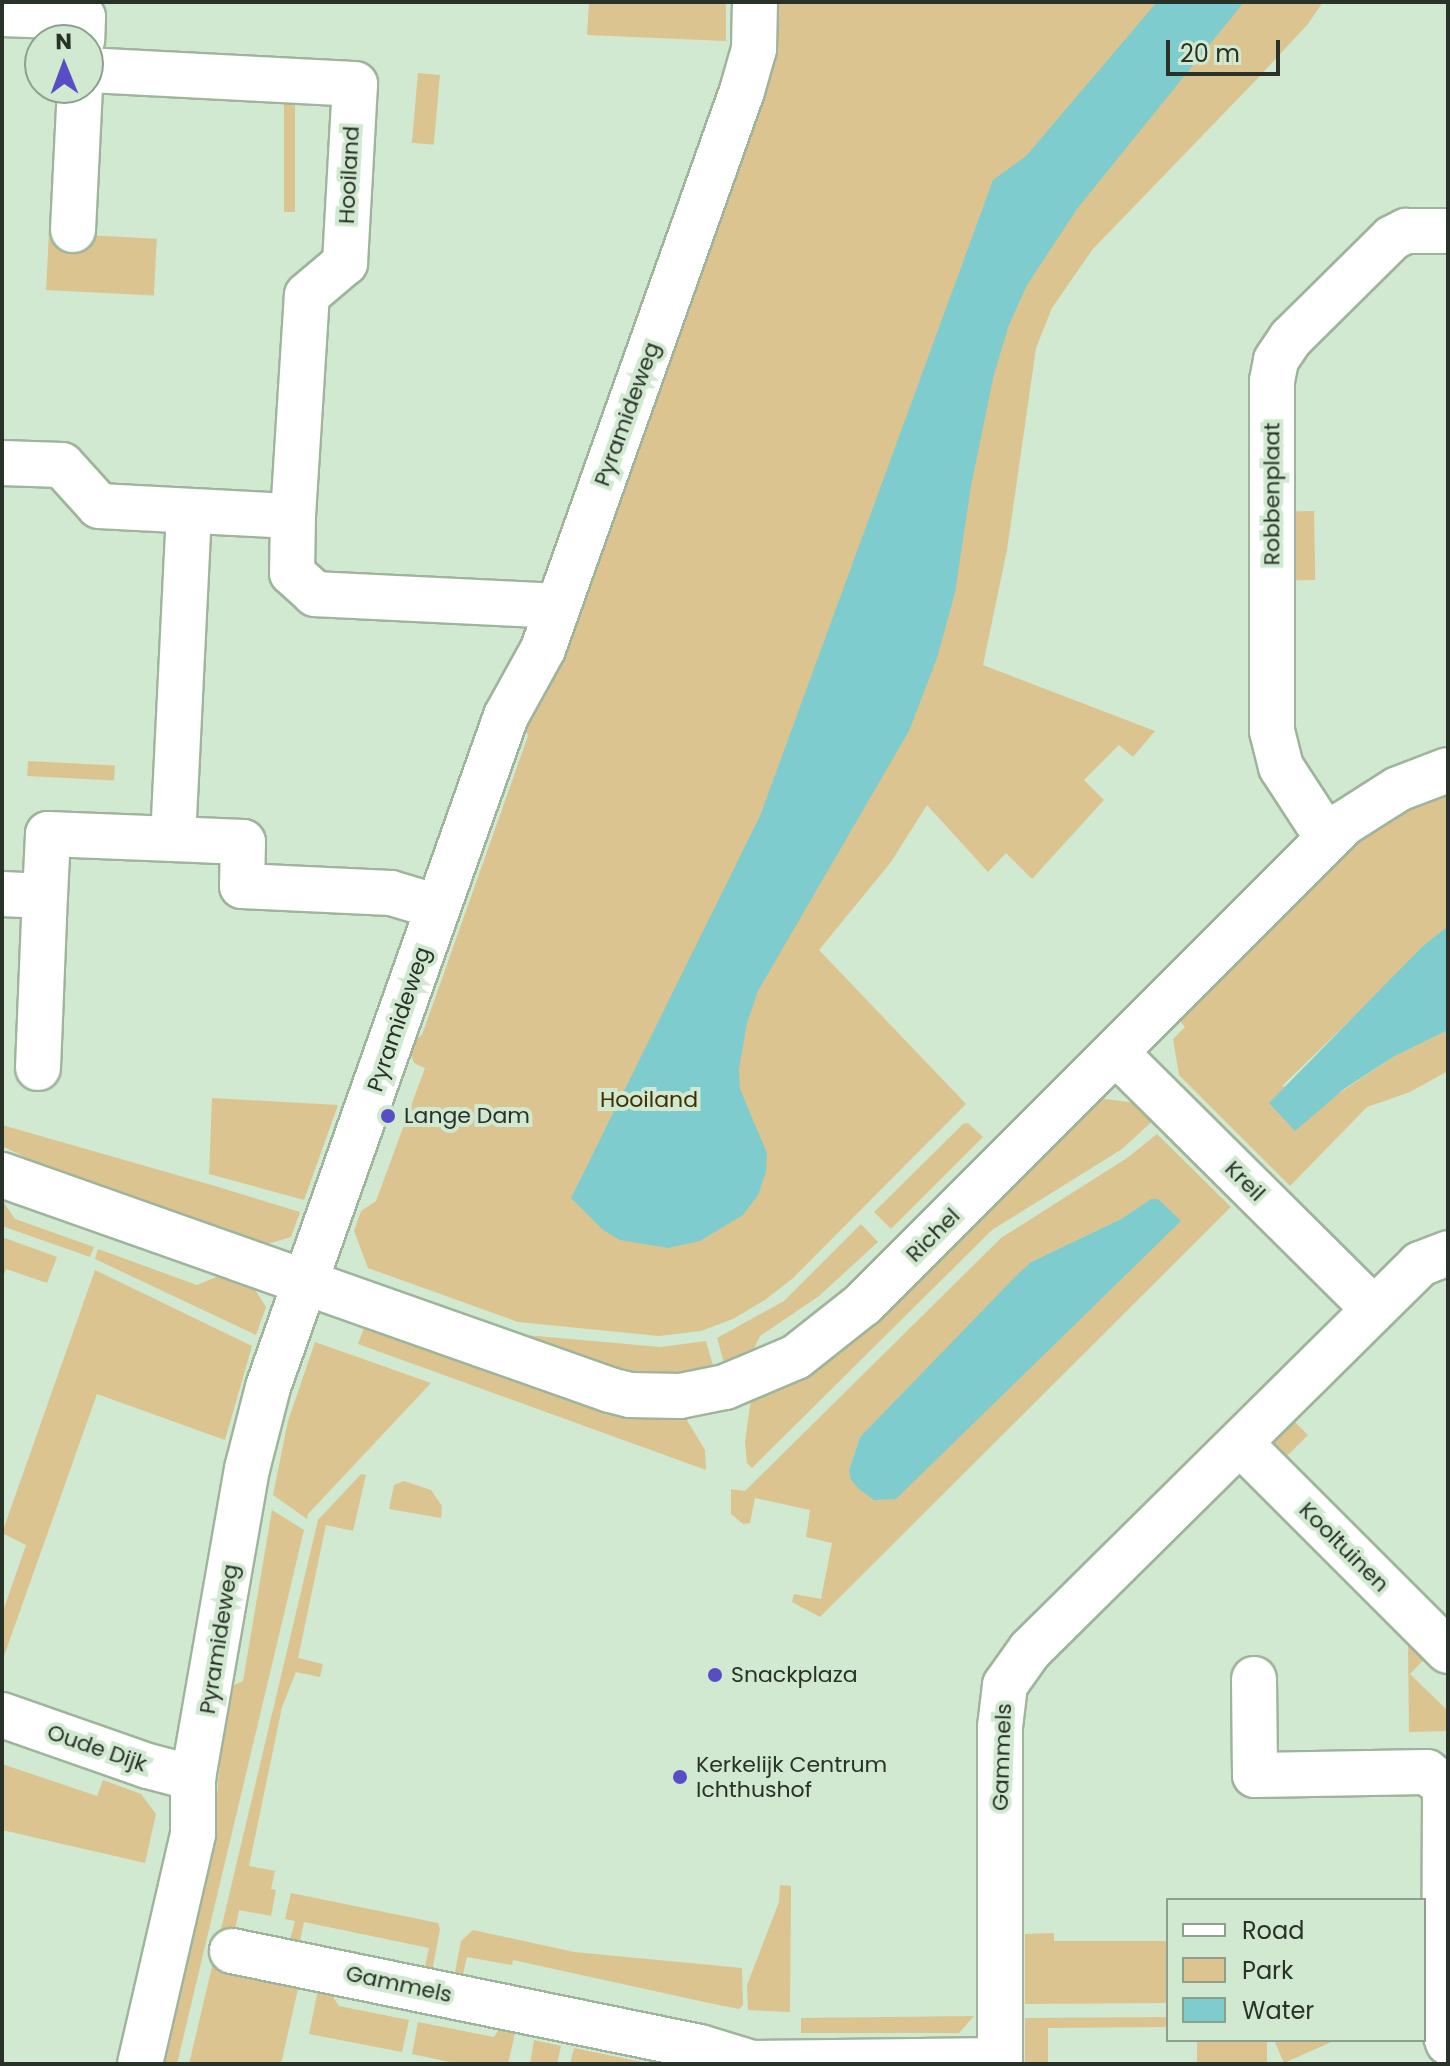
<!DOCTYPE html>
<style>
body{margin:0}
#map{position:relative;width:1450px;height:2066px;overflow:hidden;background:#d1e9d0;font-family:Poppins,sans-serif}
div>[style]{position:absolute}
.green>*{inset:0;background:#dbc48f;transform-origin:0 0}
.water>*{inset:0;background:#7fcccf}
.roads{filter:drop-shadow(2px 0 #9eb59c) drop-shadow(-2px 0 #9eb59c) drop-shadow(0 2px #9eb59c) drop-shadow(0 -2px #9eb59c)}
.minor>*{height:44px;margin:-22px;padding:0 22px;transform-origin:22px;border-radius:22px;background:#fff}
.dots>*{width:22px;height:22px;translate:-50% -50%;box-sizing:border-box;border:4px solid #d1e9d0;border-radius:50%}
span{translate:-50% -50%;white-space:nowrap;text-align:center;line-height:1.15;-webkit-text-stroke:8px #d1e9d0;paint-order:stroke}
.street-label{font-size:22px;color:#293228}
.park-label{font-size:22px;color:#3f2f01}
.poi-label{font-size:22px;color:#293228}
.left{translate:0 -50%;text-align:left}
.frame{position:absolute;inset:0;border:4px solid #293228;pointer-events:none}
.legend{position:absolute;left:1166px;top:1898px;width:260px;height:144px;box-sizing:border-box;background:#d1e9d0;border:2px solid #8ea08d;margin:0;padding:10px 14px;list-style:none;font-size:24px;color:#293228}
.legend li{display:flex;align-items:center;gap:16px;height:40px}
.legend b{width:40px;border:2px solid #8ea08d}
.north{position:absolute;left:24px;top:24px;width:80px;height:80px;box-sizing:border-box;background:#d1e9d0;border:2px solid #8ea08d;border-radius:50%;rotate:359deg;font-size:22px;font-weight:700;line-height:32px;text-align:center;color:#293228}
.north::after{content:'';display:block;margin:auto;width:28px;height:36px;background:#584dc5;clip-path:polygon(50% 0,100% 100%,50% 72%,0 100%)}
.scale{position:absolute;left:1166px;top:40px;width:114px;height:36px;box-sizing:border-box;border:4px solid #293228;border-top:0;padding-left:10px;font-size:24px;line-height:28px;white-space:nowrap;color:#293228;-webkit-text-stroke:6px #d1e9d0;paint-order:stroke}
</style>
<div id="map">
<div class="green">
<div style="clip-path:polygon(589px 2px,726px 2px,726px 41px,587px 35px)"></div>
<div style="clip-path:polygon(771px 2px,1323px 2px,1308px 24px,1257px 79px,1092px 250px,1052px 308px,1036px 348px,1007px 550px,983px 665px,1155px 731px,1133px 757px,1119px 745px,1084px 780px,1104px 800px,1032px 879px,1006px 853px,988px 872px,927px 805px,891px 862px,819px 950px,966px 1104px,792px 1279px,765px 1300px,733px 1319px,701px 1331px,659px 1336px,518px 1322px,368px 1268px,354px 1231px,361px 1211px,376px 1201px,425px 1068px,414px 1063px,407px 1044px,422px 1035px,528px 736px,522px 722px)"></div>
<div style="left:418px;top:73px;width:22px;height:70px;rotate:5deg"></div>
<div style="left:284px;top:100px;width:11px;height:112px"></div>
<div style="left:49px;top:233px;width:108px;height:57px;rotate:3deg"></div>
<div style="left:1314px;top:511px;width:69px;height:27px;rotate:89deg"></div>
<div style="left:28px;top:761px;width:87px;height:15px;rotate:3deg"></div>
<div style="clip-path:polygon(1448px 791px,1448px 926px,1282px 1086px,1329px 1100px,1393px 1057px,1448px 1030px,1448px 1071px,1410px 1092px,1367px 1107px,1290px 1186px,1179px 1075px,1173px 1039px,1185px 1027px,1178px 1019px,1366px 833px,1401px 811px)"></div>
<div style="clip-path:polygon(212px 1098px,338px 1105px,304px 1200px,209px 1174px)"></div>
<div style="clip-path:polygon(1098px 1098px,1144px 1104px,1157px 1117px,1122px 1149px,992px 1230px,752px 1468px,747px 1463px,745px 1442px,751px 1399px)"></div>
<div style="clip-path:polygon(968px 1123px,983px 1137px,891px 1229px,874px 1212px,963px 1124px)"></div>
<div style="clip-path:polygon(2px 1125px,215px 1186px,300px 1212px,291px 1237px,264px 1245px,56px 1172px,2px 1146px)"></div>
<div style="clip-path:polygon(evenodd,1157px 1134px,1231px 1207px,820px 1617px,792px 1602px,794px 1594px,821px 1599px,832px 1543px,806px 1537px,810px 1510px,755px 1498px,750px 1523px,743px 1524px,731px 1514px,731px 1489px,745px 1491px,1001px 1238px,1127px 1158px,1157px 1134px,1151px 1199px,849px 1470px,860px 1437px,1031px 1262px,1121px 1219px,1151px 1199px)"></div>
<div style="clip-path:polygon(2px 1200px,15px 1219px,94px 1247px,90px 1257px,2px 1226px)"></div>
<div style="clip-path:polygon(861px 1224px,878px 1242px,819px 1296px,760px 1336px,750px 1357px,725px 1366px,717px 1338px,784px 1301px)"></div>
<div style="clip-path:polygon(2px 1237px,57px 1257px,47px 1283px,6px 1269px,2px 1280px)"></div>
<div style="clip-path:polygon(98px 1249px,197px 1285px,221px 1275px,254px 1288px,266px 1307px,256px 1335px,95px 1259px)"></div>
<div style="clip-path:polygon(95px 1270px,252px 1346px,225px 1440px,97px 1394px,4px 1656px,2px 1614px,26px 1545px,2px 1533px)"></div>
<div style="clip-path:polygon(366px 1323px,683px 1414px,705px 1450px,706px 1470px,358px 1344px)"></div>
<div style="clip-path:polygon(514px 1334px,661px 1347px,706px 1341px,714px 1369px,676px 1376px,626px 1373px)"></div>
<div style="clip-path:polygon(315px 1342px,431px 1383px,308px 1514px,307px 1519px,273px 1495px,288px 1421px)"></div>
<div style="clip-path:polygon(1288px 1415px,1308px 1435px,1279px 1464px,1271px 1439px)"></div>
<div style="clip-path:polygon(361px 1474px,366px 1475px,353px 1531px,326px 1525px,298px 1658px,323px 1664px,320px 1677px,296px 1672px,282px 1707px,249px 1866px,275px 1871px,271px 1889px,276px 1890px,271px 1916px,239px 1910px,228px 1965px,300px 1980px,281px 2064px,189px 2064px,318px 1520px)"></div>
<div style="clip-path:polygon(404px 1481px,431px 1490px,442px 1506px,441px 1518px,389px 1509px,394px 1485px)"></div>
<div style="clip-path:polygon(272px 1510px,304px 1530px,177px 2064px,157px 2064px,216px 1806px,227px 1688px,243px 1681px)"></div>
<div style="clip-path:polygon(1408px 1642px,1430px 1653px,1410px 1674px,1448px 1711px,1448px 1731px,1409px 1732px)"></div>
<div style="clip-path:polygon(2px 1764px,97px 1796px,103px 1780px,141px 1794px,156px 1814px,145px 1863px,2px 1830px)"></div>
<div style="clip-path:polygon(780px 1885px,791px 1886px,790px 2012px,748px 2010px,747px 1985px,779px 1902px)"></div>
<div style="clip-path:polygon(291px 1893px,438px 1923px,440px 1929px,431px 1977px,423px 1975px,429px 1948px,304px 1922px,298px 1950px,288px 1948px,295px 1921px,285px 1919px)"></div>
<div style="clip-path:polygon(473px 1930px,574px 1952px,742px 1968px,743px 2005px,739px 2009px,709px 2003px,513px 1960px,512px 1965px,467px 1957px,461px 1983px,453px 1982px,461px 1941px)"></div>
<div style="clip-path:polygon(1054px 1933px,1054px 1941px,1168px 1941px,1168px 2003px,1025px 2004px,1025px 1934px)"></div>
<div style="clip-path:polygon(319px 1984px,326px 1986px,339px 2006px,409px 2020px,402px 2052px,309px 2034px)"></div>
<div style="clip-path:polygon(974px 2016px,959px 2033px,801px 2033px,801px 2018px)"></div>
<div style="clip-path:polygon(1168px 2017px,1168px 2027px,1048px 2028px,1048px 2064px,1025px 2064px,1025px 2018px)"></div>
<div style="clip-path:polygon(418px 2022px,494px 2037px,503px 2023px,517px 2024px,508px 2064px,459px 2064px,412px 2054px)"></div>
<div style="clip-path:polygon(534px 2040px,561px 2046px,557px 2064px,530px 2064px)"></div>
<div style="left:1197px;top:2040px;width:70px;height:24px"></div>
<div style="clip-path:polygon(1274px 2040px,1336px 2040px,1284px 2063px)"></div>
<div style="clip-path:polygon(574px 2048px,651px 2064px,570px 2064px)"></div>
</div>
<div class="water">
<div style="clip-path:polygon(1157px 2px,1244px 2px,1077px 209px,1027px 285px,1009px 325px,994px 374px,971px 486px,955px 593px,937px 658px,909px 731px,758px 991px,747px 1023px,739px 1069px,740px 1089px,767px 1153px,766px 1172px,758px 1195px,743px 1215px,700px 1241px,668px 1248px,620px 1240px,603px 1230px,571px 1198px,760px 816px,993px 180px,1026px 156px)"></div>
<div style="clip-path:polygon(1448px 926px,1448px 1030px,1393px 1057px,1344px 1089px,1295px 1131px,1269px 1103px,1422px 947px)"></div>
<div style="clip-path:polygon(1151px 1199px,1158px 1199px,1181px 1221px,896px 1499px,874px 1500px,859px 1489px,851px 1480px,849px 1470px,860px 1437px,1015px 1277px,1031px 1262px,1121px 1219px)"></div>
</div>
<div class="roads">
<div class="minor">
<div style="left:2px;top:14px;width:81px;rotate:2.1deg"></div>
<div style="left:83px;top:17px;width:23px;rotate:92deg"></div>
<div style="left:73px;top:230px;width:142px;rotate:-87.2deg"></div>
<div style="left:2px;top:463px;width:60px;rotate:1.9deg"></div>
<div style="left:62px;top:465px;width:55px;rotate:47.9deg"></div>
<div style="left:99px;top:506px;width:194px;rotate:3deg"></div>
<div style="left:293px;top:516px;width:221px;rotate:-86.4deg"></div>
<div style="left:307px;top:295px;width:50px;rotate:-40.1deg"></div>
<div style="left:345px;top:263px;width:179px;rotate:-86.8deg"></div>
<div style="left:355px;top:84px;width:267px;rotate:-177deg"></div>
<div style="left:293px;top:516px;width:57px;rotate:91deg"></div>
<div style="left:292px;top:573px;width:31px;rotate:42deg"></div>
<div style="left:315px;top:594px;width:243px;rotate:2.8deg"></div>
<div style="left:173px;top:839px;width:70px;rotate:2.5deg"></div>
<div style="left:243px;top:842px;width:44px;rotate:91.3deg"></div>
<div style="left:242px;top:886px;width:149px;rotate:2.7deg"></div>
<div style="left:391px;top:893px;width:49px;rotate:16.6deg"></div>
<div style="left:1328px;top:839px;width:86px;rotate:-123.1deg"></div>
<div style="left:1281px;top:767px;width:37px;rotate:-104deg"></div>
<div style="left:1272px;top:731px;width:350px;rotate:-90deg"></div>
<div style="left:1272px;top:381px;width:21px;rotate:-79deg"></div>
<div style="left:1276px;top:360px;width:27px;rotate:-56deg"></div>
<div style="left:1291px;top:338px;width:142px;rotate:-44.7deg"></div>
<div style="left:1392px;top:238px;width:16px;rotate:-27deg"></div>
<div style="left:1406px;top:231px;width:42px"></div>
<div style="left:2px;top:894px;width:43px;rotate:2.7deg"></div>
<div style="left:45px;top:896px;width:62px;rotate:-87.2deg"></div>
<div style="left:48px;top:834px;width:125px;rotate:2.3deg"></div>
<div style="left:173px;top:839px;width:327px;rotate:-87.2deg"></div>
<div style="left:1116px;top:1053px;width:363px;rotate:44.8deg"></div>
<div style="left:38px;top:1068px;width:172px;rotate:-87.7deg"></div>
<div style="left:2px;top:1175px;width:645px;rotate:19.47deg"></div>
<div style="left:610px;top:1390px;width:21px;rotate:14deg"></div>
<div style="left:630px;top:1395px;width:50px;rotate:1.1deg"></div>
<div style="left:680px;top:1396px;width:46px;rotate:-11.3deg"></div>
<div style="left:725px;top:1387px;width:77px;rotate:-22.9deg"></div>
<div style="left:796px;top:1357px;width:85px;rotate:-38.3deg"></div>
<div style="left:863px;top:1304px;width:679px;rotate:-45deg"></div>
<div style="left:1343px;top:824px;width:65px;rotate:-32.5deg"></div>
<div style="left:1398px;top:789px;width:53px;rotate:-20.8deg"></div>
<div style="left:1240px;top:1443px;width:294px;rotate:45deg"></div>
<div style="left:1254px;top:1679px;width:96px;rotate:89.4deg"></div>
<div style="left:1255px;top:1775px;width:172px;rotate:-1deg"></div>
<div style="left:1427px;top:1772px;width:27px;rotate:39deg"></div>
<div style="left:2px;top:1715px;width:155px;rotate:19.3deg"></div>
<div style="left:148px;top:1766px;width:47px;rotate:14.9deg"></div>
<div style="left:1445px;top:1789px;width:241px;rotate:90.2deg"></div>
<div style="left:1444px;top:2030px;width:13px;rotate:72deg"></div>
<div style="left:232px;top:1951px;width:478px;rotate:11.6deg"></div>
<div style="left:700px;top:2047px;width:54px;rotate:17.1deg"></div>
<div style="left:752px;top:2063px;width:248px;rotate:-0.7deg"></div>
<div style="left:1000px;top:2060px;width:333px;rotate:-90deg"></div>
<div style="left:1000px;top:1727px;width:42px;rotate:-83.2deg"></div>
<div style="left:1005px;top:1685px;width:43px;rotate:-54.5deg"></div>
<div style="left:1030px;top:1650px;width:549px;rotate:-44.7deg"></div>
<div style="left:1420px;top:1264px;width:30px;rotate:-21deg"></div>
<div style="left:140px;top:2064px;width:236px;rotate:-77deg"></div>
<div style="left:193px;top:1834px;width:56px;rotate:-90deg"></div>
<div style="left:193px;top:1778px;width:314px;rotate:-80.1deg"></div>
<div style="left:247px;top:1469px;width:85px;rotate:-75.6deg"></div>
<div style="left:268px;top:1387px;width:712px;rotate:-70.47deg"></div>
<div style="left:506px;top:716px;width:77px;rotate:-61.1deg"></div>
<div style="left:543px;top:649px;width:592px;rotate:-70.37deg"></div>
<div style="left:742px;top:91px;width:44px;rotate:-74.1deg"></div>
<div style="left:754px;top:49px;width:47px;rotate:-88.8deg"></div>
</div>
</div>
<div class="dots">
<div style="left:388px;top:1116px;background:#584dc5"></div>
<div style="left:715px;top:1675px;background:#584dc5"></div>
<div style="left:680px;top:1777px;background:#584dc5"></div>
</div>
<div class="street-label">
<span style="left:349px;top:175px;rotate:-87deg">Hooiland</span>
<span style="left:627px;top:414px;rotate:-70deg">Pyramideweg</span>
<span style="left:1272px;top:494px;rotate:-90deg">Robbenplaat</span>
<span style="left:399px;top:1019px;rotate:-71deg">Pyramideweg</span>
<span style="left:1245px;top:1181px;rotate:45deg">Kreil</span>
<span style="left:933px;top:1235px;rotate:-45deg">Richel</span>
<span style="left:1344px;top:1547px;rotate:45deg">Kooltuinen</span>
<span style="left:219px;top:1639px;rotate:-81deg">Pyramideweg</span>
<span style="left:97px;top:1748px;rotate:19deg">Oude Dijk</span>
<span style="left:1002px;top:1757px;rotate:-88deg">Gammels</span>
<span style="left:399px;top:1984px;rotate:12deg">Gammels</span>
</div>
<div class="park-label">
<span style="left:649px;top:1100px">Hooiland</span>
</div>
<div class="poi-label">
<span class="left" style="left:404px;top:1116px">Lange Dam</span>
<span class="left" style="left:731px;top:1675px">Snackplaza</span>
<span class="left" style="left:696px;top:1777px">Kerkelijk Centrum<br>Ichthushof</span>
</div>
<div class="frame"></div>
<ul class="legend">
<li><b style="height:10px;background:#fff"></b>Road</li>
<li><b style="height:22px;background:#dbc48f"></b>Park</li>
<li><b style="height:22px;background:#7fcccf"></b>Water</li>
</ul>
<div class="north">N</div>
<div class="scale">20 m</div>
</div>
